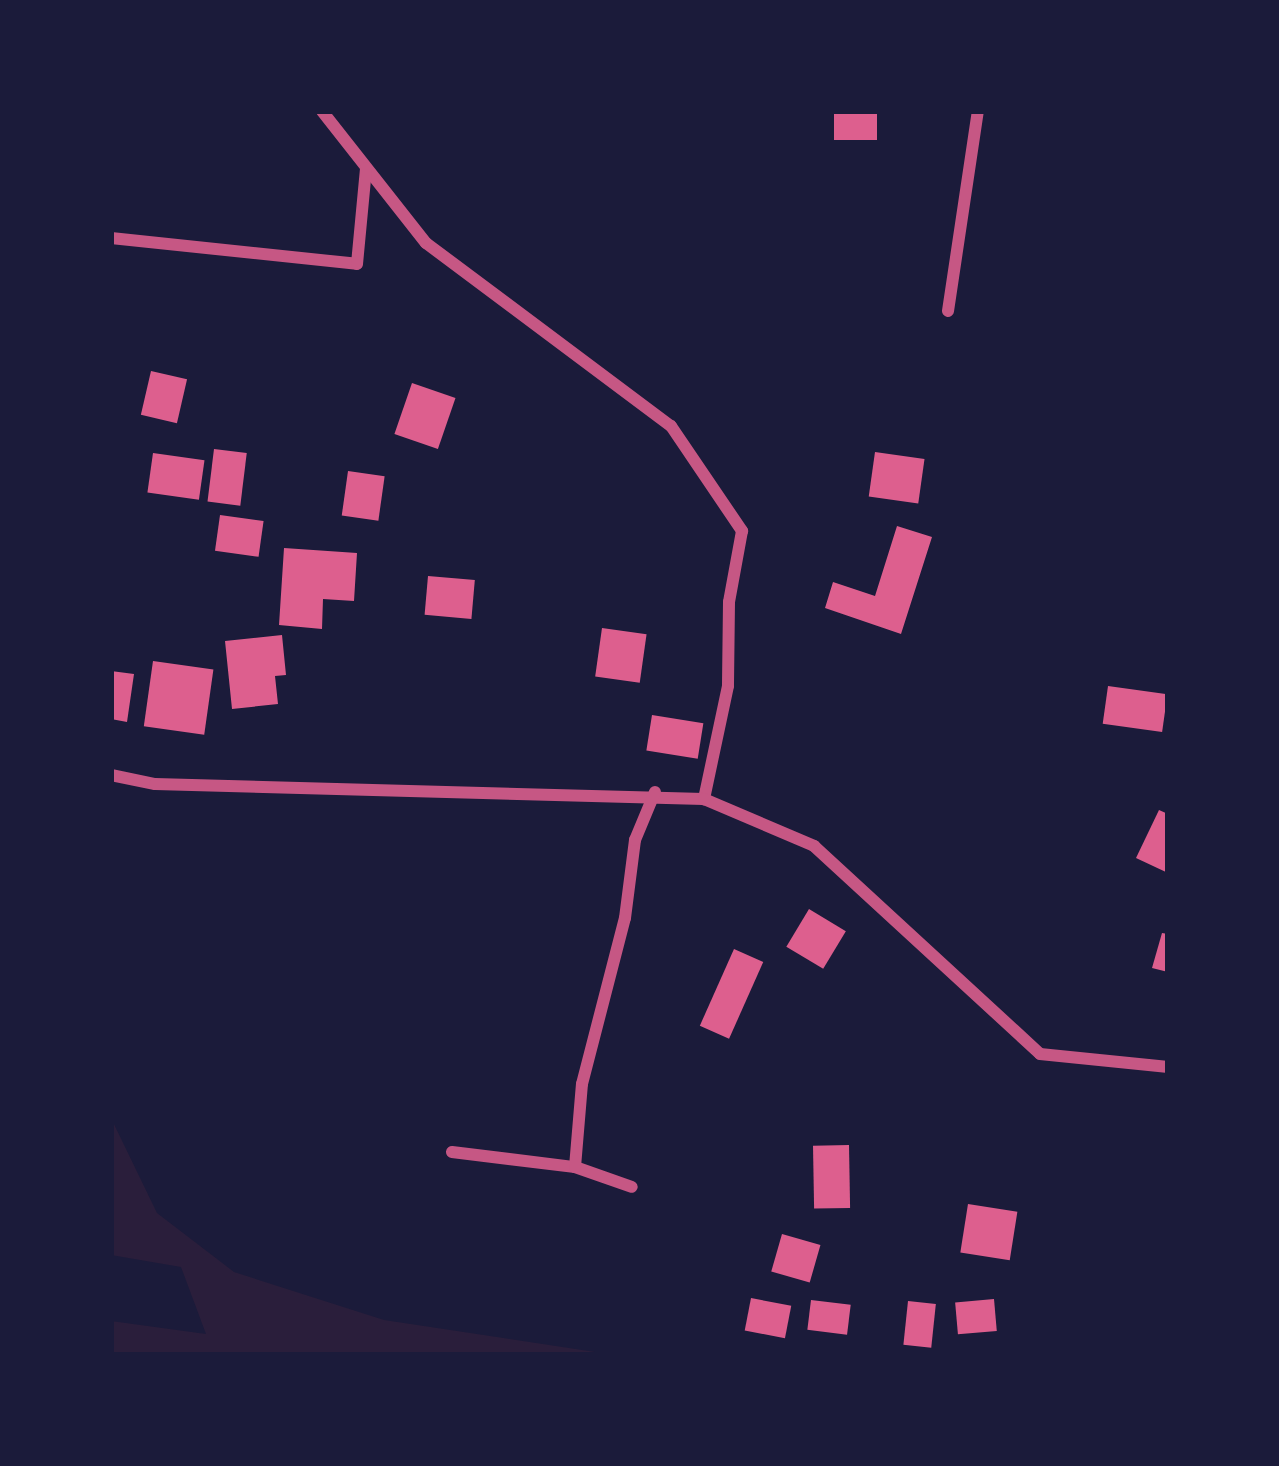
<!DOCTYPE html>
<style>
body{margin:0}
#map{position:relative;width:1279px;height:1466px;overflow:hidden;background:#1b1b3a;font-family:"Varela Round",sans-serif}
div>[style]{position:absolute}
.green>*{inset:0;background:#2a1e3b}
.building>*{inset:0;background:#dd5f8e;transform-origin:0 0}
.minor>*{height:12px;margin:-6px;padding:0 6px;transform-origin:6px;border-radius:6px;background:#c65784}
span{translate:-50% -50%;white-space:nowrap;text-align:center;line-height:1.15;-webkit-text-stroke:12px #1b1b3a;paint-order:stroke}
.frame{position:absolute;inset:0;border:114px solid #1b1b3a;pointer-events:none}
</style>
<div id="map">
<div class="green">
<div style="clip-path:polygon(111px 1118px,157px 1213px,234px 1272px,384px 1320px,615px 1355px,111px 1355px,111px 1321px,206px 1334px,181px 1267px,111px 1255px)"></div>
</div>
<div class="building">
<div style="left:834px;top:111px;width:43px;height:29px"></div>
<div style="left:151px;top:371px;width:37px;height:45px;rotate:13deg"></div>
<div style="left:412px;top:383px;width:46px;height:54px;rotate:19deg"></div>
<div style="left:214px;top:449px;width:33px;height:53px;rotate:7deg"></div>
<div style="left:875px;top:452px;width:50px;height:45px;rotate:8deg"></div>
<div style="left:153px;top:453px;width:52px;height:40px;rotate:8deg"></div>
<div style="left:348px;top:471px;width:37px;height:45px;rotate:8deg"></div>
<div style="left:220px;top:515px;width:44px;height:36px;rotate:8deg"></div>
<div style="clip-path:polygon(897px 526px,932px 537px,901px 634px,825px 608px,833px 582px,875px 596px)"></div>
<div style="clip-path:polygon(284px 548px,357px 553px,354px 601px,323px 599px,322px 629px,279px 625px)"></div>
<div style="left:428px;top:576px;width:47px;height:39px;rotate:5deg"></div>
<div style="left:602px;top:628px;width:45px;height:49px;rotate:8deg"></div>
<div style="clip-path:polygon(282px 635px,286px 675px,275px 676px,278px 704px,232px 709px,225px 641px)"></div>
<div style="left:153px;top:661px;width:61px;height:66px;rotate:8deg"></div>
<div style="clip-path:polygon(111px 671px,134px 674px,127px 722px,111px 719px)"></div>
<div style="left:1108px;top:686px;width:60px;height:38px;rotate:8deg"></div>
<div style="left:652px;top:715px;width:52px;height:36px;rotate:9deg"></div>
<div style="clip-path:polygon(1159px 810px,1168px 814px,1168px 873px,1136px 858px)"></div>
<div style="left:809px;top:909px;width:43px;height:44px;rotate:31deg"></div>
<div style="clip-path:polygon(1162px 933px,1168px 934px,1168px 972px,1152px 968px)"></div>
<div style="left:734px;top:949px;width:32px;height:84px;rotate:24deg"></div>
<div style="left:849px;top:1145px;width:63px;height:36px;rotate:89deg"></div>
<div style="left:968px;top:1204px;width:50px;height:49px;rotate:9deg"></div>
<div style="left:782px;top:1234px;width:40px;height:39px;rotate:16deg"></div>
<div style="left:751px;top:1298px;width:41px;height:33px;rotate:11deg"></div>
<div style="left:994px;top:1299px;width:32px;height:39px;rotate:85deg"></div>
<div style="left:811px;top:1300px;width:40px;height:30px;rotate:7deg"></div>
<div style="left:908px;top:1301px;width:28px;height:44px;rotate:6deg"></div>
</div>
<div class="minor">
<div style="left:322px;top:111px;width:168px;rotate:51.8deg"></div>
<div style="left:426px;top:243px;width:306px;rotate:36.8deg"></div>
<div style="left:671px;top:426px;width:127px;rotate:55.9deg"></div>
<div style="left:742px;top:531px;width:72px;rotate:100.4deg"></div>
<div style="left:729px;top:602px;width:84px;rotate:90.7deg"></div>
<div style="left:728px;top:686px;width:116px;rotate:102deg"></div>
<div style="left:111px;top:238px;width:247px;rotate:6deg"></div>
<div style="left:357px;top:264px;width:96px;rotate:-84.6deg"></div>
<div style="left:948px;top:311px;width:202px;rotate:-81.5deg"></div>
<div style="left:111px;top:775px;width:45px;rotate:11.6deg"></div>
<div style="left:155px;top:784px;width:549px;rotate:1.57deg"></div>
<div style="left:704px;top:799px;width:120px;rotate:23.1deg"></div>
<div style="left:814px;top:846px;width:307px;rotate:42.6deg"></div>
<div style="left:1040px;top:1054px;width:129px;rotate:5.8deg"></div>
<div style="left:452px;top:1152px;width:124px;rotate:7deg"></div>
<div style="left:575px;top:1167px;width:60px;rotate:19.3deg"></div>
<div style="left:575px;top:1167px;width:83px;rotate:-85.2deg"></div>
<div style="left:582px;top:1084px;width:171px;rotate:-75.5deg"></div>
<div style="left:625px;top:918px;width:79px;rotate:-82.7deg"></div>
<div style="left:635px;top:840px;width:52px;rotate:-67.4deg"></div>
</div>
<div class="frame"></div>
</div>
